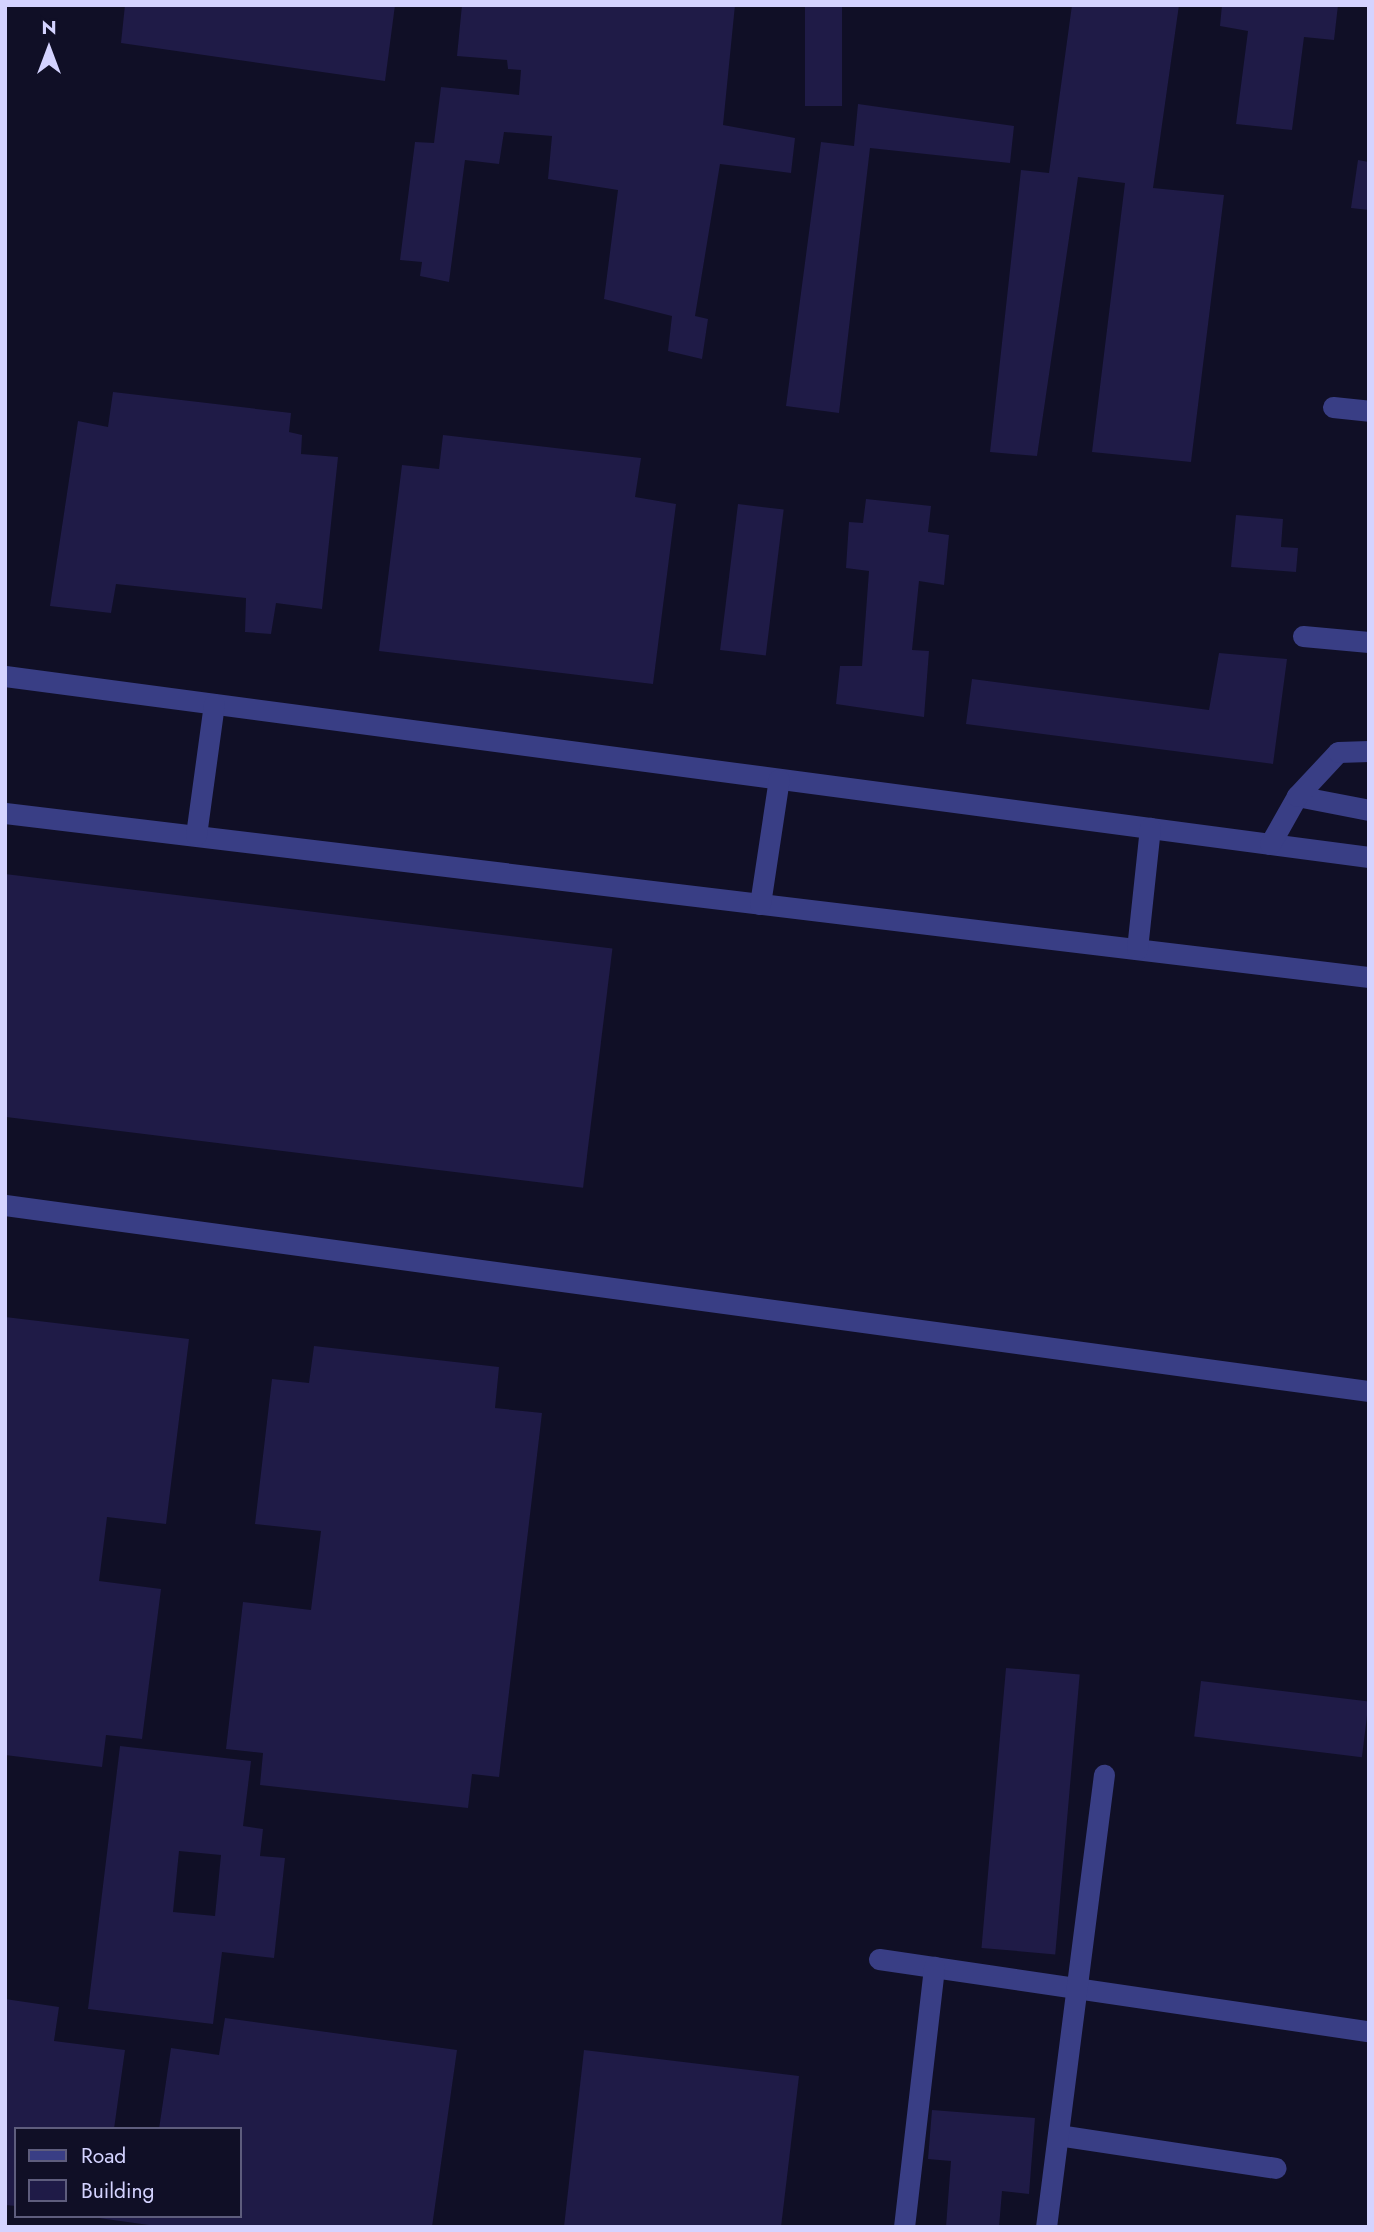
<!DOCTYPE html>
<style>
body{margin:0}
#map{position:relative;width:1374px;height:2232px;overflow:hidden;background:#100f26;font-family:Jost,sans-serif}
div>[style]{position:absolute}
.building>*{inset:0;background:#1f1b47;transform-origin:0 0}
.minor>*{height:21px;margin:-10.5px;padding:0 10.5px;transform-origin:10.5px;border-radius:10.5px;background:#393e85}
span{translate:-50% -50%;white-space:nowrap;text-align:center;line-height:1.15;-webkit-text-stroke:6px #100f26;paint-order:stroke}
.frame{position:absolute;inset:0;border:7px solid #d4d3ff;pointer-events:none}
.legend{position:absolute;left:14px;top:2127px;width:228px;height:91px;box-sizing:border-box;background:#100f26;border:2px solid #5e5d7d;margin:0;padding:9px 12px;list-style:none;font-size:21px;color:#d4d3ff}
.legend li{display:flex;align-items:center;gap:14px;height:35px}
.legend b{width:35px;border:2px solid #5e5d7d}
.north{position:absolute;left:14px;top:14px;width:70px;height:70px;-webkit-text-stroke:5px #100f26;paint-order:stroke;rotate:0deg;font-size:19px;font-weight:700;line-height:28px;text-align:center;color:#d4d3ff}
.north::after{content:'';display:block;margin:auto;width:24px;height:32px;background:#d4d3ff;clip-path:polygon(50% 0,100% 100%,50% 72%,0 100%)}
</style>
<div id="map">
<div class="building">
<div style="clip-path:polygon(125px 5px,395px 5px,385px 81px,121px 43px)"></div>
<div style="clip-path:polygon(462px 5px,735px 5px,723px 125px,795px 138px,791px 173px,720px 164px,695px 316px,708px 319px,702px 359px,668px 351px,672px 316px,604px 299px,618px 190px,548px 179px,552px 136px,504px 132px,499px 164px,465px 160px,449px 282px,420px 276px,422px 262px,400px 260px,415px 142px,434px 143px,441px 87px,519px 95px,521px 70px,508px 69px,507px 60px,457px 56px)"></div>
<div style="left:805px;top:5px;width:37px;height:101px"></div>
<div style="clip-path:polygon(1072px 5px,1179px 5px,1153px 188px,1224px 195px,1191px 462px,1092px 452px,1125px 183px,1078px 177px,1037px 456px,990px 452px,1021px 170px,1049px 173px)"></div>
<div style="clip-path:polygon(1222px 5px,1338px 5px,1334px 40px,1304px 37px,1292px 130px,1236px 124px,1248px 31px,1220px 26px)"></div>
<div style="clip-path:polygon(858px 104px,1014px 126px,1010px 163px,870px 148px,839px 413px,786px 406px,821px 142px,854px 146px)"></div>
<div style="clip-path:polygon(1358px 160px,1369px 162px,1369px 210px,1351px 208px)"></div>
<div style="clip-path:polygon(113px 392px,291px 413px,289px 432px,302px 435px,301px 454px,338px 457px,322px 609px,276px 603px,271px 634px,245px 632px,246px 598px,116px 584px,111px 613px,50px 606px,78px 421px,108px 427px)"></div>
<div style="clip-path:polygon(443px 435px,641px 458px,635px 497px,676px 504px,653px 684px,379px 651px,402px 465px,439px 469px)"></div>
<div style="clip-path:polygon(866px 499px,931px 506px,928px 532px,949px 535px,944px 585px,919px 581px,912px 650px,929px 651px,924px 717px,836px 704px,840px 666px,862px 666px,869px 571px,846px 568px,849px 522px,863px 523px)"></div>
<div style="left:738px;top:504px;width:46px;height:147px;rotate:7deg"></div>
<div style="clip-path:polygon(1236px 515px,1283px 519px,1281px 547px,1298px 548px,1296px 572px,1231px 567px)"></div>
<div style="clip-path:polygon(1219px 653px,1287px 659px,1273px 764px,966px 724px,972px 679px,1209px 710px)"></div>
<div style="left:5px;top:874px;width:612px;height:241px;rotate:7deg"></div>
<div style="clip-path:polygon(5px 1317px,189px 1339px,166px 1524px,107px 1517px,99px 1581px,161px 1589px,142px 1739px,106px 1735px,102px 1767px,5px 1755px)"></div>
<div style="clip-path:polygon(314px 1346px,499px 1367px,495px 1408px,542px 1413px,499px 1777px,472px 1774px,468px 1808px,260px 1785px,263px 1753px,226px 1749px,243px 1602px,311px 1610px,321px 1531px,255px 1524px,272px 1379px,309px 1383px)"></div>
<div style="left:1006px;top:1668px;width:74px;height:281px;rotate:5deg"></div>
<div style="left:1201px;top:1681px;width:169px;height:56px;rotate:7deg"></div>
<div style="clip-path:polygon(evenodd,120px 1746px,251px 1761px,243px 1826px,263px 1829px,260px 1856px,285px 1858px,274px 1958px,222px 1952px,213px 2024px,88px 2009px,120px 1746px,179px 1851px,221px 1855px,215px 1916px,173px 1912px,179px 1851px)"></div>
<div style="clip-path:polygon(5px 1999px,59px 2007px,54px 2041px,125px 2050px,114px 2129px,16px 2129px,16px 2206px,5px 2205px)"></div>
<div style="clip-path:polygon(225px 2018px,457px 2050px,432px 2227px,163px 2227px,99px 2218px,240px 2216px,240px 2129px,159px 2129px,171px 2048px,219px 2055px)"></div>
<div style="clip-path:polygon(584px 2050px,799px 2076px,781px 2227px,564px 2227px)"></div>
<div style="clip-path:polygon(932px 2110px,1035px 2118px,1029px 2194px,1002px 2191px,999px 2227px,946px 2227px,951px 2161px,928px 2159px)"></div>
</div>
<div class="minor">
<div style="left:1333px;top:407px;width:36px;rotate:6deg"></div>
<div style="left:1303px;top:636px;width:66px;rotate:5.2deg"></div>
<div style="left:5px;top:676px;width:1376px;rotate:7.56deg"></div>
<div style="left:1297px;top:796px;width:73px;rotate:11deg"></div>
<div style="left:5px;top:813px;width:1374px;rotate:6.86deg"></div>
<div style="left:196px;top:835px;width:132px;rotate:-82.2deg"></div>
<div style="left:1270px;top:844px;width:55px;rotate:-60.6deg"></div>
<div style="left:1297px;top:796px;width:60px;rotate:-47deg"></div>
<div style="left:1338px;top:752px;width:31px;rotate:-2deg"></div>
<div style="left:760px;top:904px;width:126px;rotate:-81.4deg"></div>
<div style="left:1137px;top:949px;width:122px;rotate:-83.9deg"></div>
<div style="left:5px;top:1205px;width:1377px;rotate:7.77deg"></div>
<div style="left:879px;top:1959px;width:495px;rotate:8.4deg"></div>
<div style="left:1058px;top:2135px;width:220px;rotate:8.6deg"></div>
<div style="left:904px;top:2227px;width:262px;rotate:-83.4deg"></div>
<div style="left:1046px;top:2227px;width:456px;rotate:-82.7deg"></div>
</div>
<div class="frame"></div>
<ul class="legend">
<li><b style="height:9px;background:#393e85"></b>Road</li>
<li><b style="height:19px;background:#1f1b47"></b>Building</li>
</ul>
<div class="north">N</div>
</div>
